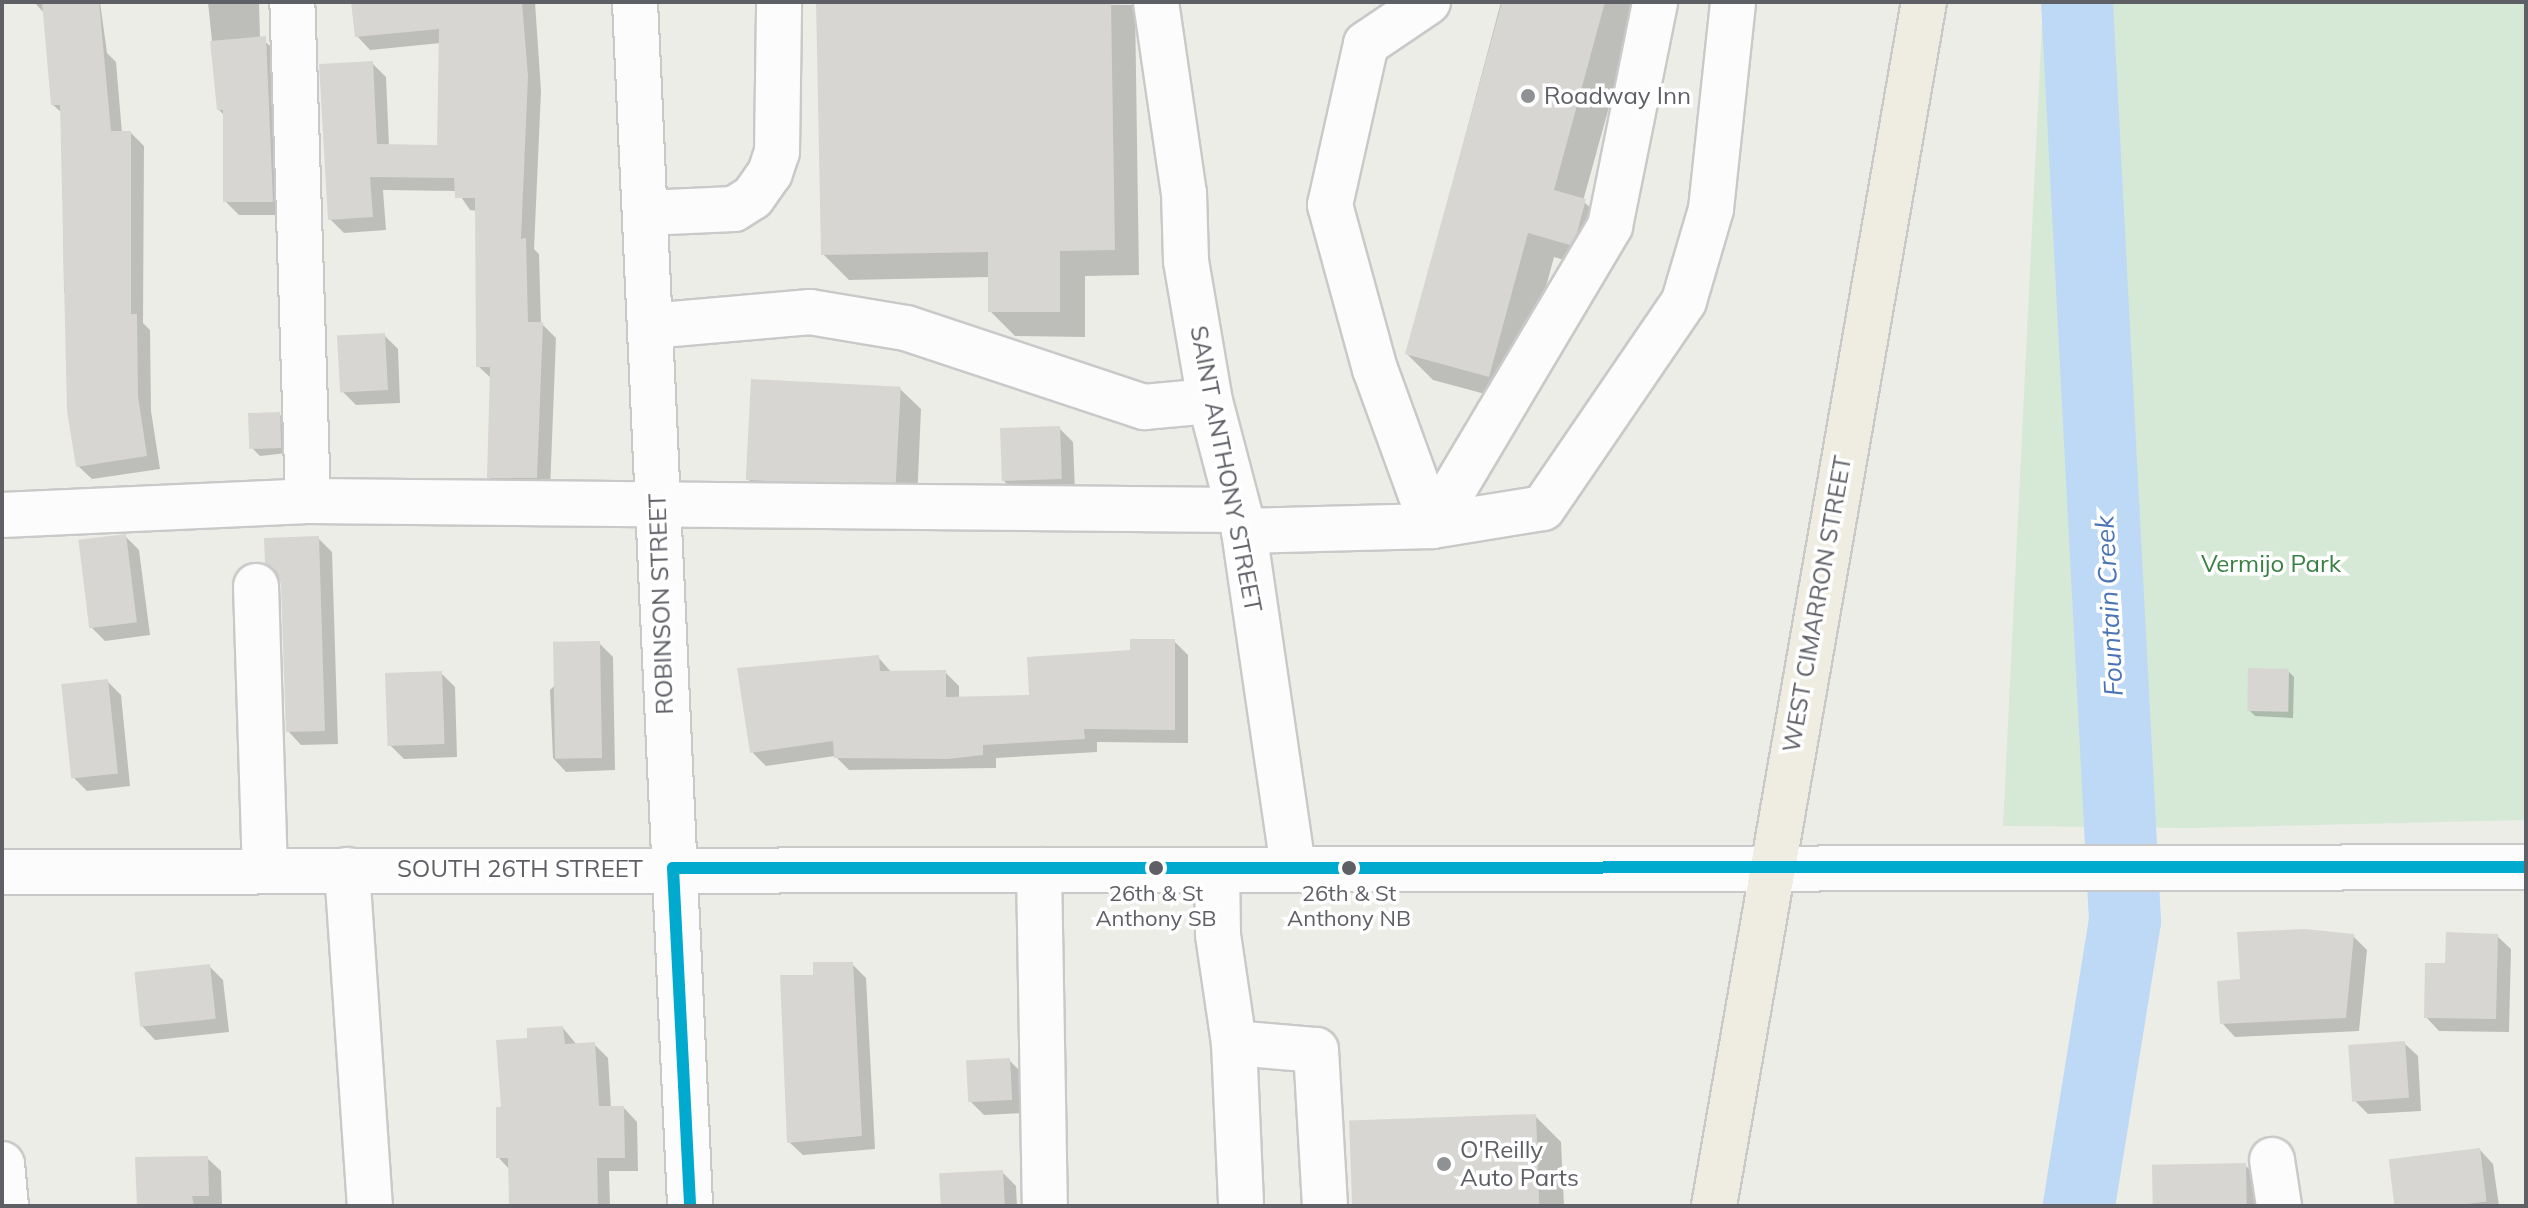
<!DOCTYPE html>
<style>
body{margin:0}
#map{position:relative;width:2528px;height:1208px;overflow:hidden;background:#edede8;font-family:Mulish,sans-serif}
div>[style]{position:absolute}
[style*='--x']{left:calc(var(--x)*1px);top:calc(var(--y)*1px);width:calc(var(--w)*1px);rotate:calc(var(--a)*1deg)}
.green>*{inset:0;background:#d6e9d6}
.shadow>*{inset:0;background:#0003}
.river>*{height:72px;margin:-36px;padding:0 36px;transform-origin:36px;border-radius:36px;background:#bed9f5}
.building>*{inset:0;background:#d7d6d3;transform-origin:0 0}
.roads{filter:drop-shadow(2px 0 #c9c9c9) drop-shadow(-2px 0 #c9c9c9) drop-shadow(0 2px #c9c9c9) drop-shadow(0 -2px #c9c9c9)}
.minor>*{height:44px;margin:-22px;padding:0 22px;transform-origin:22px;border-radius:22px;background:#fcfcfc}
.highway>*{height:44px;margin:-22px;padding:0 22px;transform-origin:22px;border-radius:22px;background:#efede2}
.bus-1>*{height:12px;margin:-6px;padding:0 6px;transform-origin:6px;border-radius:6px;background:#00a9ce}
.dots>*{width:22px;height:22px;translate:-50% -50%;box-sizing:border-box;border:4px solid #fff;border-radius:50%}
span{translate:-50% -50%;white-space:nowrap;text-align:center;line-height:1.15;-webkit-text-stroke:7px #fff;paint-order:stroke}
.bus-label{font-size:22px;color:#5e6066}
.poi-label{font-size:24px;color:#5e6066}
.left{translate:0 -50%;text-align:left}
.street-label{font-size:24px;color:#5e6066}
.park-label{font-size:24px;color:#398143}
.water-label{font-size:26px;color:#4a74b5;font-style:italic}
.frame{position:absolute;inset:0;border:4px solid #5e6066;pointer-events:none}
</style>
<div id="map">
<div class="green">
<div style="clip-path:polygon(2043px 2px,2526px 2px,2526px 820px,2192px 828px,2003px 826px)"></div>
</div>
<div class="shadow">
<div style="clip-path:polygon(34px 2px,100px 2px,107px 53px,116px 62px,122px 133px,131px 133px,144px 146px,143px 323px,150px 330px,151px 411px,160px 469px,92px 479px,78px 466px,70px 298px,64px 292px,62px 113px,53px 105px,45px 14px)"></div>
<div style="clip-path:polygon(204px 2px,259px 2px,260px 38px,278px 52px,286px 215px,239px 215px,225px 201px,225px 116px,219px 110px,208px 2px)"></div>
<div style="clip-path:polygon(353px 2px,535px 2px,541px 91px,534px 249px,539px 254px,541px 323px,556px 338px,550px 491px,502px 491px,489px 477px,492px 379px,478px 366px,478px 211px,470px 210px,457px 191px,383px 190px,386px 230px,344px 233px,330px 219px,372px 63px,386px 77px,389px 146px,438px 147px,441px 43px,370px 50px,357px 36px)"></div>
<div style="clip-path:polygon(818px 2px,1135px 5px,1139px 275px,1085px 276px,1085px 337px,1015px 336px,990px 311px,990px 277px,849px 280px,823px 254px)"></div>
<div style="clip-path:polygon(1501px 2px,1648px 2px,1635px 13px,1583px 201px,1611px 227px,1596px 269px,1554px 257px,1515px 402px,1433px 380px,1407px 354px)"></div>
<div style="clip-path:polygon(384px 335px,398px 349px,400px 403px,356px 405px,342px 391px)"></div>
<div style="clip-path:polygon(900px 389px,921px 409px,917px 501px,768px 500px,748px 479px)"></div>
<div style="clip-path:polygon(279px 414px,286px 420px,287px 453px,260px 456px,253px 449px)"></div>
<div style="clip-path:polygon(1059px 428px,1073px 442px,1075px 492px,1018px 495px,1004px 481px)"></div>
<div style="clip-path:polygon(125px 536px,139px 550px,150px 635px,105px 641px,91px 627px)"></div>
<div style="clip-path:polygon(318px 538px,332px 552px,338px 744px,301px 745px,288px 731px,283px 585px,267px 562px)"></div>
<div style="clip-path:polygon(1174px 641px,1188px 655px,1188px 743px,1097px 742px,1097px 752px,996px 758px,996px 768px,849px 770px,835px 756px,766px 766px,752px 752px,878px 657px,892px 673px,945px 672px,959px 686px,959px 698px,1031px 697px,1132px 652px)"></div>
<div style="clip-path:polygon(599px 643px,613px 657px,615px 770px,566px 772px,553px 758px,550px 690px)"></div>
<div style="clip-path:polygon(2288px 671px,2294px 677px,2293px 718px,2255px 716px,2249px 710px)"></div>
<div style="clip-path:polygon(441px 673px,455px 687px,457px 757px,404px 759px,390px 745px)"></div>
<div style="clip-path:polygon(107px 681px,121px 695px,130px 786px,87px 791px,73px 777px)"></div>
<div style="clip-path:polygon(2353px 936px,2367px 950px,2359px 1031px,2235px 1037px,2222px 1023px,2242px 981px)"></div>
<div style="clip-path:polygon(2497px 936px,2511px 949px,2509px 1032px,2439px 1031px,2426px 1017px,2447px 965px)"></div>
<div style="clip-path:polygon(852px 964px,866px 978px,875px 1149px,803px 1155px,789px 1142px,815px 977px)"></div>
<div style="clip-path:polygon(209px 966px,223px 980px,229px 1032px,155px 1040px,142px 1026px)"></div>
<div style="clip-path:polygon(563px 1028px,577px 1045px,594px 1044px,608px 1058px,611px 1108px,624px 1108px,637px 1122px,638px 1171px,609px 1171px,610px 1206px,511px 1206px,510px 1170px,498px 1157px,504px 1109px,529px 1040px)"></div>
<div style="clip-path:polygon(2404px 1043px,2418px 1056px,2421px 1111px,2368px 1114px,2354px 1100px)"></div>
<div style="clip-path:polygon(1009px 1060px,1023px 1074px,1025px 1113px,984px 1115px,970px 1101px)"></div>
<div style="clip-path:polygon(1535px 1116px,1561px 1142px,1564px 1206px,1354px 1206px)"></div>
<div style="clip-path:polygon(2480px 1150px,2493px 1164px,2499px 1206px,2397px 1206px,2391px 1161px)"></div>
<div style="clip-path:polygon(207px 1158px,221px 1171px,222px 1206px,139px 1206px)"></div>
<div style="clip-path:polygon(2245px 1165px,2259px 1179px,2259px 1206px,2156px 1206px)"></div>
<div style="clip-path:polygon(1002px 1172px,1016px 1186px,1017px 1206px,943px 1206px)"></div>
</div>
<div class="river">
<div style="--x:2077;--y:2;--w:920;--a:87.01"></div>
<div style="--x:2125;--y:921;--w:289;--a:99.2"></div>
</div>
<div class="building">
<div style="clip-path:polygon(42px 2px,99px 2px,111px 131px,131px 131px,131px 314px,137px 314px,138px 396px,147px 456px,76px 467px,67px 411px,60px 105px,51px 105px)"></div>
<div style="clip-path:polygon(351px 2px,522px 2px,528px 76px,521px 239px,526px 238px,528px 322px,543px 322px,537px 478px,487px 478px,490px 367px,476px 367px,475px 198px,455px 198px,454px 178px,370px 177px,373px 217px,328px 220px,319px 64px,373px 61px,377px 144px,437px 145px,439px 29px,355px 37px)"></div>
<div style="clip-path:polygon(816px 2px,1111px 2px,1115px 250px,1060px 251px,1060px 312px,988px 312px,988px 252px,821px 255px)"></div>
<div style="clip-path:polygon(1502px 2px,1605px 2px,1554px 190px,1586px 199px,1577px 233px,1570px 245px,1528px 233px,1489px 377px,1405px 354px)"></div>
<div style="clip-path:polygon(266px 36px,273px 202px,223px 202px,223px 110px,217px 110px,210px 41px)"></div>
<div style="left:385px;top:333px;width:57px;height:48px;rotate:87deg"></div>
<div style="left:751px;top:379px;width:150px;height:101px;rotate:3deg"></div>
<div style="left:280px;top:412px;width:36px;height:32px;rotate:88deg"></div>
<div style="left:1060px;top:426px;width:53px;height:60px;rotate:88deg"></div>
<div style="left:126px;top:534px;width:89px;height:48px;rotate:83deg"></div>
<div style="clip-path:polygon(319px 536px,325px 731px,286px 732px,281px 585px,277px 572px,265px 563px,264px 538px)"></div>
<div style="clip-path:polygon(1130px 639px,1175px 639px,1175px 730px,1084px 729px,1085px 739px,983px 745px,983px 755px,948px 759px,834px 758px,833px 741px,750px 753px,737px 668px,879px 655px,880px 671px,946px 670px,946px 697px,1029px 695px,1027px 657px,1130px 650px)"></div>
<div style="left:600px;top:641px;width:117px;height:47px;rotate:89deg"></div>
<div style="left:2248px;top:668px;width:41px;height:43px;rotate:1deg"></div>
<div style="left:442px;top:671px;width:73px;height:57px;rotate:88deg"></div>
<div style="left:108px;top:679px;width:95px;height:47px;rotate:84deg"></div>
<div style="clip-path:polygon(2305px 929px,2354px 934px,2346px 1018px,2220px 1024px,2217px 981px,2240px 979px,2237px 932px)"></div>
<div style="clip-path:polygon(2446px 932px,2498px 934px,2496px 1019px,2424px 1018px,2425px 963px,2445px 963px)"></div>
<div style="clip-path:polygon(813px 962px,853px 962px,862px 1136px,787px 1143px,780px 975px,813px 975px)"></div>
<div style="left:210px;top:964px;width:55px;height:76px;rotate:84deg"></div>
<div style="clip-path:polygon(563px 1026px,565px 1044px,595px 1042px,599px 1106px,624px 1106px,625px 1158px,597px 1158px,598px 1206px,509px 1206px,508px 1158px,496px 1158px,496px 1107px,501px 1107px,496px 1040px,527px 1038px,527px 1028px)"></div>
<div style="left:2405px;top:1041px;width:57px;height:57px;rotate:86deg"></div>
<div style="left:1010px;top:1058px;width:42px;height:44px;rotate:87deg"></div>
<div style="left:1536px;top:1114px;width:92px;height:187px;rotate:88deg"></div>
<div style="left:2480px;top:1148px;width:54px;height:92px;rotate:83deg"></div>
<div style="clip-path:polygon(208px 1156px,209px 1196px,192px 1196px,194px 1206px,137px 1206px,135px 1157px)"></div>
<div style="left:2246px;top:1163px;width:43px;height:94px;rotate:89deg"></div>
<div style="left:1003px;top:1170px;width:36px;height:64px;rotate:87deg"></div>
</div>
<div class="roads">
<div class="minor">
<div style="--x:635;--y:2;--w:1205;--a:87.38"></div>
<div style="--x:1156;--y:2;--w:193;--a:81.7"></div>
<div style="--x:1184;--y:193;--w:68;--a:88.3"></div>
<div style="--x:1186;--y:261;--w:142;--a:80.3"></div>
<div style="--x:1210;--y:401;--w:134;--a:75.3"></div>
<div style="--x:1244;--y:531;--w:341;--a:81.7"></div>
<div style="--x:1428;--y:2;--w:75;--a:145.9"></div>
<div style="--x:1366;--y:44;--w:165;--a:102.6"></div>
<div style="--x:1330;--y:205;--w:170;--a:74.7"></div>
<div style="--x:1375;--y:369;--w:167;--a:70"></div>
<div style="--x:645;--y:213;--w:89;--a:-2.6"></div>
<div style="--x:734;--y:209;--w:22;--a:-32"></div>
<div style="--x:753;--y:197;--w:29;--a:-55"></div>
<div style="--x:770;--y:173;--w:22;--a:-72"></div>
<div style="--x:777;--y:152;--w:150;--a:-89.2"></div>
<div style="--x:650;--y:326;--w:161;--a:-5"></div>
<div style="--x:810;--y:312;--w:97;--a:9.5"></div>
<div style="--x:906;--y:328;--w:251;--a:18.4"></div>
<div style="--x:1144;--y:407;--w:66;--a:-5.2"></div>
<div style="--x:308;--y:501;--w:928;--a:0.56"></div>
<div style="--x:2;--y:515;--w:306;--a:-2.6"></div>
<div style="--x:308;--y:501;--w:499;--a:-91.8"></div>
<div style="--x:1432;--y:526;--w:349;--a:-59.3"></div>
<div style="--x:1610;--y:226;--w:228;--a:-78.6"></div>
<div style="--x:1244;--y:531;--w:188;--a:-1.5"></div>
<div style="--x:1432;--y:526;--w:112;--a:-9.2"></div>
<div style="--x:1543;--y:508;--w:250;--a:-55.7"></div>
<div style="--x:1684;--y:301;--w:96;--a:-73.6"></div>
<div style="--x:1711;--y:209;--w:208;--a:-83.9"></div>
<div style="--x:256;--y:586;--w:284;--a:88.2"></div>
<div style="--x:347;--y:870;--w:337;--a:86.1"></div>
<div style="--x:1039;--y:870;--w:336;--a:89"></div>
<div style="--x:1217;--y:870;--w:65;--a:89.1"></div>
<div style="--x:1218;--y:935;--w:109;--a:81.6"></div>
<div style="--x:1234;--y:1043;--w:163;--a:87.5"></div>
<div style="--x:2;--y:872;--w:2524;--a:-0.11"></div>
<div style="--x:1234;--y:1043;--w:82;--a:4.9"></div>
<div style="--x:1316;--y:1050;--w:156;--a:86.7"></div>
<div style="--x:2272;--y:1160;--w:47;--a:81.3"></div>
<div style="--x:2;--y:1164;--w:42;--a:84.6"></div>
</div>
<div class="highway">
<div style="--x:1714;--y:1206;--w:1222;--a:-80.11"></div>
</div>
</div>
<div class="bus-1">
<div style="--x:673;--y:868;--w:1853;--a:-0.03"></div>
<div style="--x:673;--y:868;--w:338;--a:87.1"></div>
</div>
<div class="dots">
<div style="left:1528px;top:96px;background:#909194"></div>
<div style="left:1156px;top:868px;background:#5e6066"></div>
<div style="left:1349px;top:868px;background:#5e6066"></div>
<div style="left:1444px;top:1164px;background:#909194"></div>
</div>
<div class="bus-label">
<span style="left:1156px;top:906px">26th &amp; St<br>Anthony SB</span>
<span style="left:1349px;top:906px">26th &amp; St<br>Anthony NB</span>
</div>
<div class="poi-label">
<span class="left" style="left:1544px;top:96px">Roadway Inn</span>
<span class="left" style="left:1460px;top:1164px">O'Reilly<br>Auto Parts</span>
</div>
<div class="street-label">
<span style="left:1226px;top:469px;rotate:79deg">SAINT ANTHONY STREET</span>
<span style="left:661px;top:604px;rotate:-92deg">ROBINSON STREET</span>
<span style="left:1817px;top:604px;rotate:-80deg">WEST CIMARRON STREET</span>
<span style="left:520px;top:869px">SOUTH 26TH STREET</span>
</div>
<div class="park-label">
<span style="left:2271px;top:564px">Vermijo Park</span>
</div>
<div class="water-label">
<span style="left:2109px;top:606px;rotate:-93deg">Fountain Creek</span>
</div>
<div class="frame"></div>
</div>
